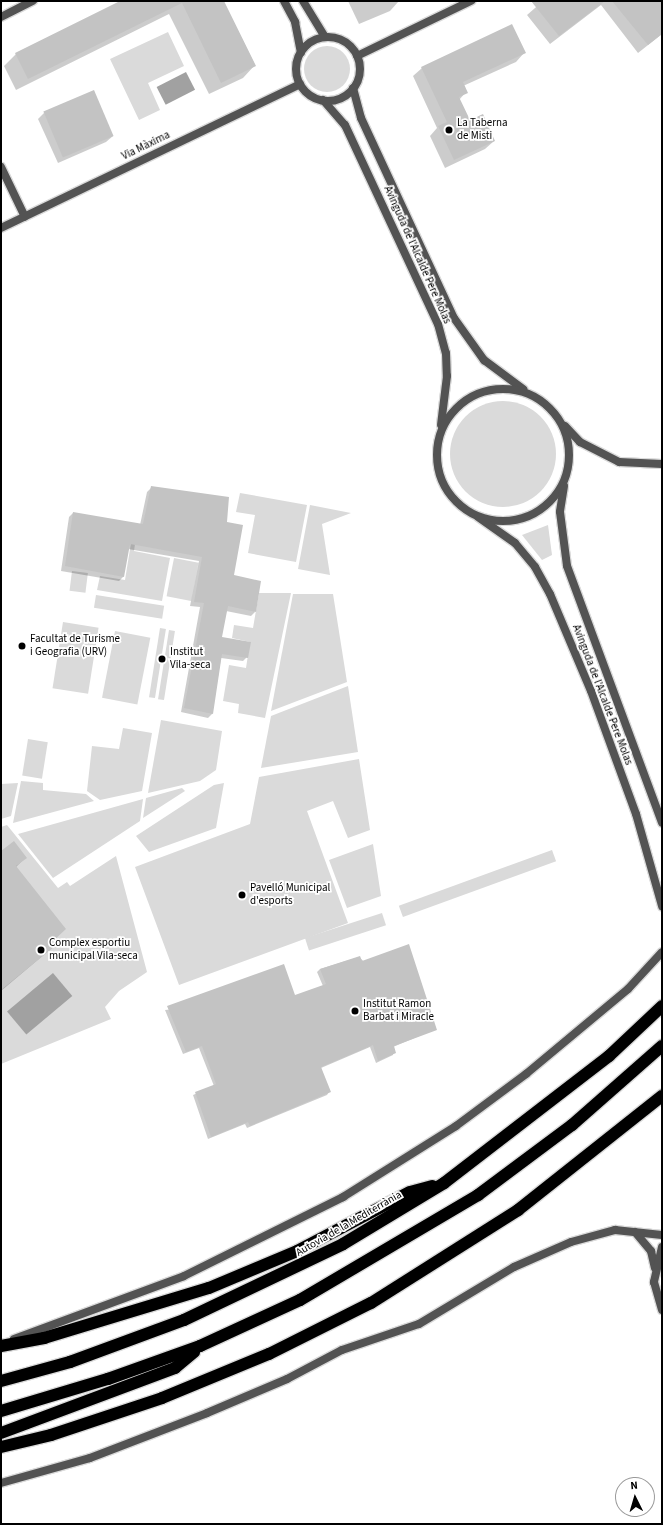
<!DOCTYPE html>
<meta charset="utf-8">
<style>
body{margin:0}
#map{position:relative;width:663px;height:1525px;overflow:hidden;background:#fff;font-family:"Source Sans 3",sans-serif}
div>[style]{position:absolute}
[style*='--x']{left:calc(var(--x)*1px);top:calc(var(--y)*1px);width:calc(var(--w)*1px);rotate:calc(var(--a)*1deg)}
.green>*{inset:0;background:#dadada;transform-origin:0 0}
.round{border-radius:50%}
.water>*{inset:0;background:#a1a1a1;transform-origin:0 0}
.shadow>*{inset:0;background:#0003}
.building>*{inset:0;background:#c3c3c3;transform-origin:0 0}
.roads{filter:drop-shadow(1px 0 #dbdbdb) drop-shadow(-1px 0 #dbdbdb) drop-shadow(0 1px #dbdbdb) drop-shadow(0 -1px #dbdbdb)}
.minor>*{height:8px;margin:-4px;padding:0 4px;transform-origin:4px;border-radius:4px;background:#535353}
.tertiary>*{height:8px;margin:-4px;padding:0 4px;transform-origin:4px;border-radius:4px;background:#535353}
.tertiary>.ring{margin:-4px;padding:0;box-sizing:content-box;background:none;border:8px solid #535353;border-radius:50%}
.motorway>*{height:12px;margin:-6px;padding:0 6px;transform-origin:6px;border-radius:6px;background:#000}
.dots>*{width:11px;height:11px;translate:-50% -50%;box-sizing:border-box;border:2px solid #fff;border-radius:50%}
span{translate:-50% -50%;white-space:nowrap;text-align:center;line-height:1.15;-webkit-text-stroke:3.5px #fff;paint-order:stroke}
.poi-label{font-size:11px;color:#000}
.left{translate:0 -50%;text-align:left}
.street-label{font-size:11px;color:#000}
.frame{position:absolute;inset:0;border:2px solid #000;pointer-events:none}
.north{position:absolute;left:615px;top:1477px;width:40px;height:40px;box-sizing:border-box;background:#fff;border:1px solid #999;border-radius:50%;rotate:355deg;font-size:11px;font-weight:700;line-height:16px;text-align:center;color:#000}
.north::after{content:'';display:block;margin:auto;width:14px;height:18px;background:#000;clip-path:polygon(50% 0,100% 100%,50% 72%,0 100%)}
</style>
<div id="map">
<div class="green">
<div style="clip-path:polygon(168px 32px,184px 66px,148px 83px,160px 110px,139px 120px,110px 59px)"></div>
<div class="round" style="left:304px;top:46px;width:46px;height:46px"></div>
<div class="round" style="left:450px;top:401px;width:106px;height:106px"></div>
<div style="clip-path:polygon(240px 493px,307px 505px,296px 562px,248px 553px,255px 515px,236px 512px)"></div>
<div style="clip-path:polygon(310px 505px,351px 513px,322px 524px,330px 575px,298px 569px)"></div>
<div style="clip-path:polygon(548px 525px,552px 555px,542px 560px,522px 535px)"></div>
<div style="clip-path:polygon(131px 543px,135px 544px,134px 551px,170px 558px,162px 601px,97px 590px,100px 576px,125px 580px)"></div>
<div style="left:174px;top:558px;width:25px;height:39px;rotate:11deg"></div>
<div style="left:72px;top:571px;width:16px;height:20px;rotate:7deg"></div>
<div style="clip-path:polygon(259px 593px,291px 593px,265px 718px,238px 713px,239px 704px,223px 701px,229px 665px,246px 668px,250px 642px,232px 638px,234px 625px,253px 628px)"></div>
<div style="clip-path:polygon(293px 594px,333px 594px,347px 682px,271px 711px)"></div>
<div style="left:96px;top:595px;width:69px;height:13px;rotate:9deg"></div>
<div style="left:63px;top:622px;width:36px;height:67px;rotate:9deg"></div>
<div style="left:160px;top:628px;width:6px;height:70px;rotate:9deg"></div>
<div style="left:169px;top:630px;width:6px;height:70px;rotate:9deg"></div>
<div style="left:115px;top:631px;width:36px;height:68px;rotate:11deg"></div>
<div style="clip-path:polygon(348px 686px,358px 752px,261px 768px,271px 716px)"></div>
<div style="clip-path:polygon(161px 720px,222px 731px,216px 770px,200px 781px,148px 793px)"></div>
<div style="clip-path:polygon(123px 728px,152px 733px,142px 791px,100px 800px,87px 791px,92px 746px,119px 749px)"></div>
<div style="left:28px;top:739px;width:20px;height:37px;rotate:9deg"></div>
<div style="clip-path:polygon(359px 759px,370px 830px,348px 838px,333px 801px,307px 811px,348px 923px,179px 985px,135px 867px,250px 824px,259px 777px)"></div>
<div style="clip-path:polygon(21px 781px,43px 783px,43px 790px,86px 794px,94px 801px,13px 823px)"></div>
<div style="clip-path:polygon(18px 783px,11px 816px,1px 819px,1px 784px)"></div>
<div style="clip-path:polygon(224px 783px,216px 828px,149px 852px,136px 836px,214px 785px)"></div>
<div style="clip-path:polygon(182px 788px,185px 791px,143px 818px,146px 798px)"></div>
<div style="clip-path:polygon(143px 799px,140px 821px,53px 878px,18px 834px)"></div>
<div style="clip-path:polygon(7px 825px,58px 888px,67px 882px,70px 886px,116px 856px,147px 972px,119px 991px,105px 1007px,111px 1019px,1px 1064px,1px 827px)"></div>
<div style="clip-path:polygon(373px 844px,381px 896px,347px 908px,329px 860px)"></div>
<div style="left:552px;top:850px;width:12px;height:163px;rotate:70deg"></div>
<div style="left:382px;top:913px;width:13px;height:81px;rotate:72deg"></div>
</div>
<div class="water">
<div style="left:186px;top:72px;width:20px;height:33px;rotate:63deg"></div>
<div style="left:53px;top:973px;width:30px;height:60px;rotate:50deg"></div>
</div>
<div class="shadow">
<div style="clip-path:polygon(125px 1px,223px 1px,255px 65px,243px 78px,209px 94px,169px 14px,16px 90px,4px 66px,16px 54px)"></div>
<div style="clip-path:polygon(348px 1px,399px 1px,390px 11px,359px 24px)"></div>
<div style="clip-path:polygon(543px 1px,662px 1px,662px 34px,638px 53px,601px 5px,550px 44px,527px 15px)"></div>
<div style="clip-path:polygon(524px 53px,516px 62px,463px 86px,466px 92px,459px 100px,469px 121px,494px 141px,485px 149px,445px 168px,430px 136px,437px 128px,413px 76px,422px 68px)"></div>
<div style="clip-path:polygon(44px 113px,113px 136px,106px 142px,58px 163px,38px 119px)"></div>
<div style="clip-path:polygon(152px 487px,226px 522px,233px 576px,255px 612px,251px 616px,226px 611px,221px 638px,247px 657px,243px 661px,221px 658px,212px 714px,208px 718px,181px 712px,200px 607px,190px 606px,199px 561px,128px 549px,123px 577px,119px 581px,61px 571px,69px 517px,73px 513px,140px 525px,147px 492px)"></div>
<div style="clip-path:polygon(1px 853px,26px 857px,16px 867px,53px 947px,1px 991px)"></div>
<div style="clip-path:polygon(359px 957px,436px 1029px,393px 1047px,393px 1055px,376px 1063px,370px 1047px,321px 1068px,329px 1092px,327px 1095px,247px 1128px,245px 1124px,208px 1139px,193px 1095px,214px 1086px,199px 1048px,183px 1054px,165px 1010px,294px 997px,323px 986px,317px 972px,320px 969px)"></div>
</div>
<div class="building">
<div style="clip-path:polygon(120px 1px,224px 1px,256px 66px,221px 83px,182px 3px,28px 79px,15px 53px)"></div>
<div style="clip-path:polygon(531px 1px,605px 1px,559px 36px)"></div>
<div style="clip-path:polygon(612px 1px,662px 1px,662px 34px,648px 45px)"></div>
<div style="clip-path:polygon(512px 24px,526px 53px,463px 82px,468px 93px,459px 97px,470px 120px,483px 114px,495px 141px,454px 160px,438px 126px,447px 122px,421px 67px)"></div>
<div style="left:94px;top:90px;width:50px;height:55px;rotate:67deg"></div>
<div style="clip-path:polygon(151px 486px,229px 497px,227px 522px,243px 525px,234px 575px,261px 581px,256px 612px,228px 606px,222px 637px,251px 642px,248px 658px,222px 654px,213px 714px,184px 708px,204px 603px,194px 602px,202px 557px,130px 544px,124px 577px,65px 566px,73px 512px,143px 524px)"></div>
<div style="clip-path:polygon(14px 841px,27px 858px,16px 866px,66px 929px,51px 943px,54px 947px,1px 990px,1px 851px)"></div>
<div style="clip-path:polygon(409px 944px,437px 1030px,394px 1046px,396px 1053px,378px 1061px,373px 1045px,321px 1067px,331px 1092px,250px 1126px,248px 1122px,211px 1137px,195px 1092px,216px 1084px,202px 1046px,186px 1052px,167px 1006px,284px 964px,295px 995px,326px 984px,320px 969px,360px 956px,362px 961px)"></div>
</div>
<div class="roads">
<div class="minor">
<div style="--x:1;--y:17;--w:36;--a:-27"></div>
<div style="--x:357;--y:56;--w:127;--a:-25.8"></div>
<div style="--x:1;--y:167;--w:55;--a:64.4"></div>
<div style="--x:1;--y:228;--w:332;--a:-25.7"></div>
<div style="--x:635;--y:1232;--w:25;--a:50"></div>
<div style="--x:651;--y:1251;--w:17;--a:77"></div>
<div style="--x:1;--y:1483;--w:92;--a:-15.7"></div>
<div style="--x:90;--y:1458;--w:125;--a:-21"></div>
<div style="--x:207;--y:1413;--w:87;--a:-23"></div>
<div style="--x:287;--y:1379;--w:62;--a:-27.8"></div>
<div style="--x:342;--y:1350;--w:81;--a:-18.7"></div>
<div style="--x:419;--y:1324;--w:111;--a:-31"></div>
<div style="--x:514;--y:1267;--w:62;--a:-23.7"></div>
<div style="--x:571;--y:1242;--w:46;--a:-15.3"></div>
<div style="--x:615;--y:1230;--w:47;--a:6.1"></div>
</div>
<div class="tertiary">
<div style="--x:284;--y:1;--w:24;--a:62"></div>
<div style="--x:295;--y:22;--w:31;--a:79"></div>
<div style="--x:303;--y:1;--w:42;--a:58.6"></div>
<div class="ring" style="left:296px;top:37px;width:56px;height:56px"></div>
<div style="--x:353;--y:88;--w:31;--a:75"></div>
<div style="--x:361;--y:118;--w:221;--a:65.1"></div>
<div style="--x:454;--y:318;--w:52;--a:54.5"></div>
<div style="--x:484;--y:360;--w:49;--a:36.6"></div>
<div style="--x:323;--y:100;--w:33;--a:49"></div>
<div style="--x:345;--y:125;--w:220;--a:65"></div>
<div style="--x:438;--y:324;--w:30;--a:75"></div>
<div style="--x:446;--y:353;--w:23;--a:88"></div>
<div style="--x:447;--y:376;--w:49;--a:97"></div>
<div class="ring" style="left:437px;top:389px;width:124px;height:124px"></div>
<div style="--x:565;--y:426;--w:22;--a:47"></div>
<div style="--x:580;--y:442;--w:44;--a:27.1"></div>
<div style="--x:619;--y:462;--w:43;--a:2.7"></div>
<div style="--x:564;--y:486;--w:26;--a:99"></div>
<div style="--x:560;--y:512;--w:54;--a:82.6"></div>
<div style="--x:567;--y:566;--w:274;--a:69.7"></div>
<div style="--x:478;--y:517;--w:45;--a:35.1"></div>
<div style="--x:515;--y:543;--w:31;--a:50"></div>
<div style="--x:535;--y:567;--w:31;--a:61"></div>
<div style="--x:550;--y:594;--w:105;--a:67.1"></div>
<div style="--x:591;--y:691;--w:131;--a:69.9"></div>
<div style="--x:636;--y:814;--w:96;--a:74.2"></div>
<div style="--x:662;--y:1247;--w:36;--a:103"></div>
<div style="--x:654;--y:1282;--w:29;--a:74"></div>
<div style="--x:14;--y:1339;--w:181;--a:-20.3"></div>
<div style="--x:184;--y:1276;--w:178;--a:-26.4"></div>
<div style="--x:343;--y:1197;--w:133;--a:-32.1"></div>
<div style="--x:456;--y:1126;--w:87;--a:-36.6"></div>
<div style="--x:526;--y:1074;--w:133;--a:-39.8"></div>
<div style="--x:628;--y:989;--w:50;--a:-47.4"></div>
</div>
<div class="motorway">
<div style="--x:1;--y:1346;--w:44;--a:-10.5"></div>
<div style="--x:44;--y:1338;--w:172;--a:-16.9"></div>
<div style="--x:209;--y:1288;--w:95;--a:-22.8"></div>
<div style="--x:297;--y:1251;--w:127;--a:-27.6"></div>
<div style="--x:410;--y:1192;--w:23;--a:-15"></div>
<div style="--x:1;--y:1381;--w:72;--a:-15.4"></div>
<div style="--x:70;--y:1362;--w:121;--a:-20.2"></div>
<div style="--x:184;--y:1320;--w:176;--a:-25.5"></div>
<div style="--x:343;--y:1244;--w:118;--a:-31.1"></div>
<div style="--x:444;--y:1183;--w:208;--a:-37.6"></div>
<div style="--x:609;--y:1056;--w:73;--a:-43.3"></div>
<div style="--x:1;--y:1411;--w:112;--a:-16.7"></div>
<div style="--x:108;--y:1379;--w:98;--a:-19.7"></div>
<div style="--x:200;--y:1346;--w:110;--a:-24.7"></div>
<div style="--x:300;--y:1300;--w:207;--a:-30.5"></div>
<div style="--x:478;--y:1195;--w:117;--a:-36.7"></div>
<div style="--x:572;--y:1125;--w:120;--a:-41.3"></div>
<div style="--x:1;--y:1433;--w:186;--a:-20.5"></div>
<div style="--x:175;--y:1368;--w:25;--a:-40"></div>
<div style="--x:1;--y:1447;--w:51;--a:-13.5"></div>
<div style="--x:51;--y:1435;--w:117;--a:-18.4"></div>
<div style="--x:162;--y:1398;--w:116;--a:-22.4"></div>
<div style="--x:269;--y:1354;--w:114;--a:-26.6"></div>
<div style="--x:371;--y:1303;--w:174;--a:-32.3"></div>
<div style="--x:518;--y:1210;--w:184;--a:-38.4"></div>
</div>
</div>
<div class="dots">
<div style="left:449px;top:130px;background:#000"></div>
<div style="left:22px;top:646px;background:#000"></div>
<div style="left:162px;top:659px;background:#000"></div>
<div style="left:242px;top:895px;background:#000"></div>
<div style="left:41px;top:950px;background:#000"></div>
<div style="left:355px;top:1011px;background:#000"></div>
</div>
<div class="poi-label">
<span class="left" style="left:457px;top:130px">La Taberna<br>de Misti</span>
<span class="left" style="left:30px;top:646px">Facultat de Turisme<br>i Geografia (URV)</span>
<span class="left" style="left:170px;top:659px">Institut<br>Vila-seca</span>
<span class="left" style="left:250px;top:895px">Pavelló Municipal<br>d'esports</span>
<span class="left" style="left:49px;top:950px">Complex esportiu<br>municipal Vila-seca</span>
<span class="left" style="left:363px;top:1011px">Institut Ramon<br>Barbat i Miracle</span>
</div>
<div class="street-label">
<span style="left:146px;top:146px;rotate:-26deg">Via Màxima</span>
<span style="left:417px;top:255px;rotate:66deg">Avinguda de l'Alcalde Pere Molas</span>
<span style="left:602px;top:695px;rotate:69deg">Avinguda de l'Alcalde Pere Molas</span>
<span style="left:349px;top:1224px;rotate:-30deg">Autovia de la Mediterrània</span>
</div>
<div class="frame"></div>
<div class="north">N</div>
</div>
